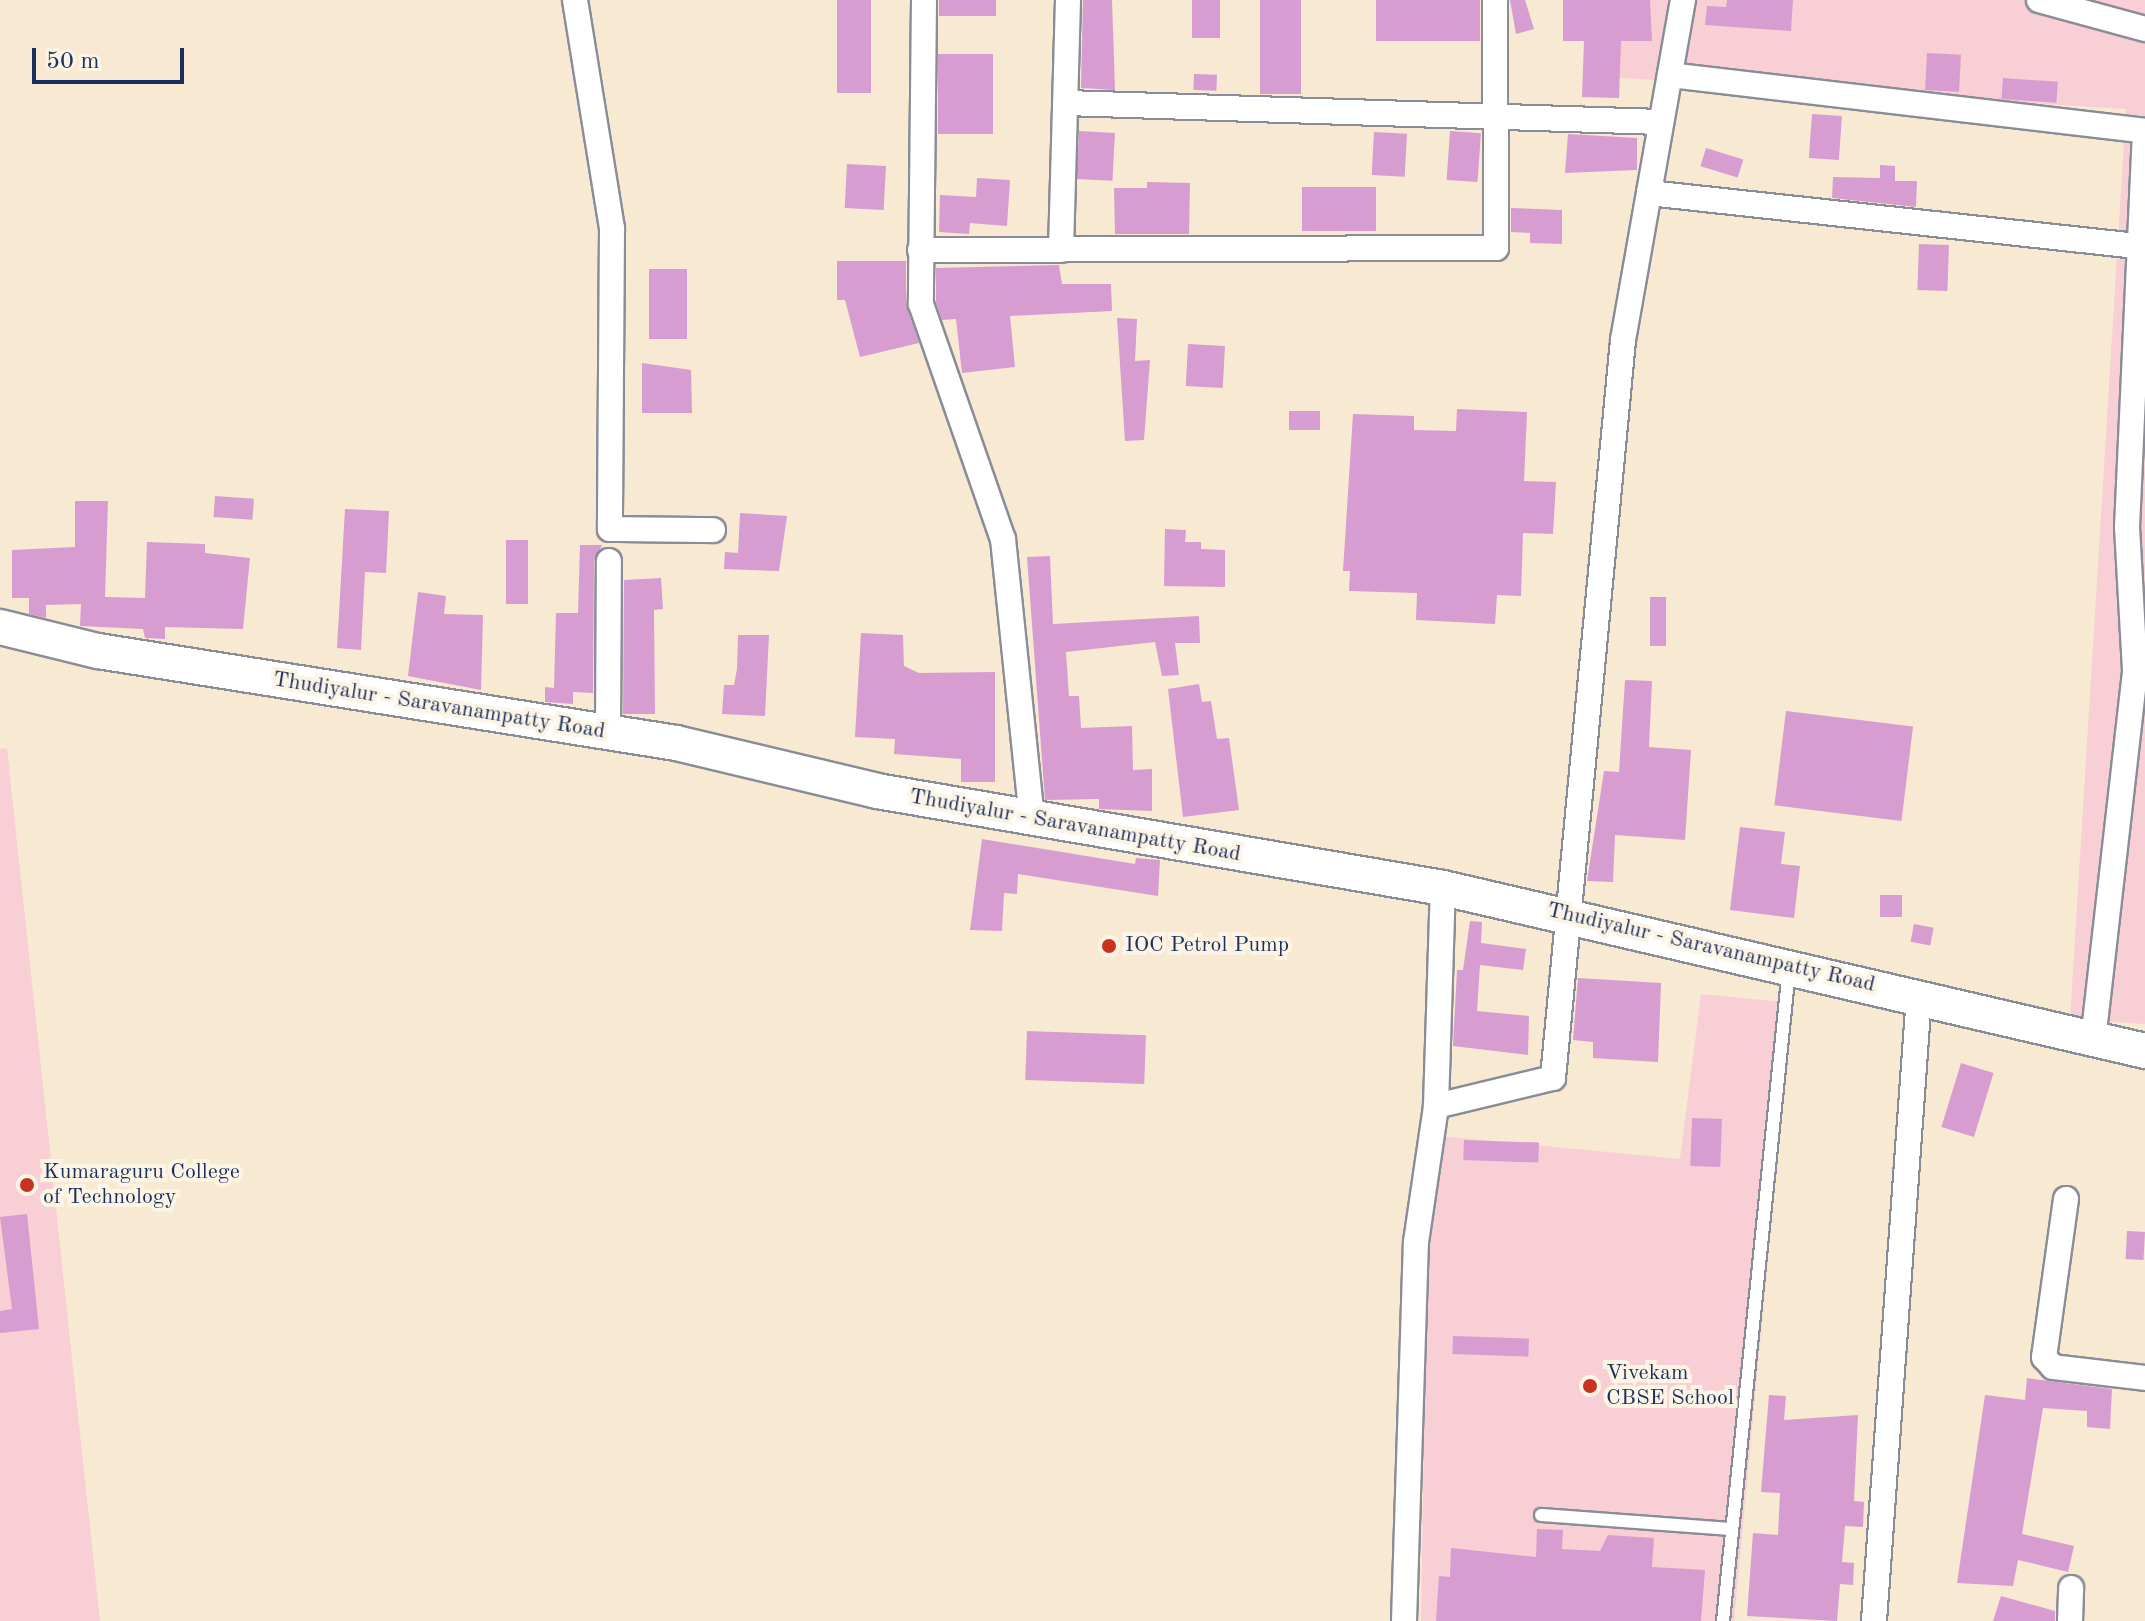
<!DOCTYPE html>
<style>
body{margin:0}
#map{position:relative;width:2145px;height:1621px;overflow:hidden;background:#f8e9d2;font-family:"Old Standard TT",serif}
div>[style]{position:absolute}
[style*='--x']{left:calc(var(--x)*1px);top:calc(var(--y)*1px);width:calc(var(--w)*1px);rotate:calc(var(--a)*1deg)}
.built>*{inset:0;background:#f7cfd4}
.building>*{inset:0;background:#d79cd0;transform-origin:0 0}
.roads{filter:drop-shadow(2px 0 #8a8c98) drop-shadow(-2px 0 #8a8c98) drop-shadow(0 2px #8a8c98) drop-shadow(0 -2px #8a8c98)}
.lane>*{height:12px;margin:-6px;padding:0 6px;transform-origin:6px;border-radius:6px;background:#fff}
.street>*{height:24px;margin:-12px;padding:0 12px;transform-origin:12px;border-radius:12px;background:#fff}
.secondary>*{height:34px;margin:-17px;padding:0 17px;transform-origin:17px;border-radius:17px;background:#fff}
.dots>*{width:22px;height:22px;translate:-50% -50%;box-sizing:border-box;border:4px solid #fcf5e5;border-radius:50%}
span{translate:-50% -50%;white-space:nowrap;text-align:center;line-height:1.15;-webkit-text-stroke:8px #fcf5e5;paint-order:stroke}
.street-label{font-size:22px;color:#1b2f5e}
.poi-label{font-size:22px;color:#1b2f5e}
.left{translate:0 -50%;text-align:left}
.scale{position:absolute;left:32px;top:48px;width:152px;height:36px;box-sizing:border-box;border:4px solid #1b2f5e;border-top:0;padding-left:10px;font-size:24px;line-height:28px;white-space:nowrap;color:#1b2f5e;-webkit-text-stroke:6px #fcf5e5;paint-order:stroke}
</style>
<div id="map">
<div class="built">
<div style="clip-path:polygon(1610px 0,2145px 0,2145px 1024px,2070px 1019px,2126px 109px,1606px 77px)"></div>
<div style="clip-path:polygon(7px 748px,100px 1621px,0 1621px,0 749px)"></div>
<div style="clip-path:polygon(1701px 994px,1792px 1003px,1734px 1621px,1421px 1621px,1429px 1135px,1680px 1159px)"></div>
</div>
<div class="building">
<div style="left:837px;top:0;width:34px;height:93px"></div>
<div style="left:939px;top:0;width:57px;height:16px"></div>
<div style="clip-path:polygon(1083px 0,1112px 0,1115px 90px,1081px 88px)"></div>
<div style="left:1192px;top:0;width:28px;height:38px"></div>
<div style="left:1260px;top:0;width:41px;height:94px"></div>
<div style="left:1376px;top:0;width:104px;height:41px"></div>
<div style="clip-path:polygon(1510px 0,1525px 0,1534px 29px,1516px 34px)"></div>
<div style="clip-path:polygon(1563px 0,1650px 0,1652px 41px,1621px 41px,1619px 98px,1582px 97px,1584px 41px,1563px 41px)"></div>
<div style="clip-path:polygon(1727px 0,1793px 0,1791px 31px,1705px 25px,1707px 6px,1726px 7px)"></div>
<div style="left:1927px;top:53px;width:34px;height:37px;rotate:3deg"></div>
<div style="left:938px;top:54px;width:55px;height:80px"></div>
<div style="left:1194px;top:74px;width:23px;height:16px;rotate:2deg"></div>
<div style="left:2003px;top:78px;width:55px;height:21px;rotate:4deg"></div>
<div style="left:1812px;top:114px;width:30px;height:44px;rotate:4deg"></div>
<div style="left:1079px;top:131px;width:36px;height:48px;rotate:3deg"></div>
<div style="left:1450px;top:131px;width:31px;height:49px;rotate:4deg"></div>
<div style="left:1374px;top:132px;width:33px;height:43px;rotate:3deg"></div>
<div style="clip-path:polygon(1568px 134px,1637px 138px,1637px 170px,1565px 173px)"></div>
<div style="left:1706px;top:148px;width:39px;height:19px;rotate:17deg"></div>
<div style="left:847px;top:164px;width:39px;height:44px;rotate:3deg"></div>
<div style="clip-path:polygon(1880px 165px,1895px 166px,1895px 181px,1917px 181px,1916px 207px,1832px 198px,1833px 177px,1880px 178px)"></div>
<div style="clip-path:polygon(977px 178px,1010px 180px,1007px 226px,970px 223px,969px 234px,939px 232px,940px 195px,976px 197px)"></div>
<div style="clip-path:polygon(1147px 182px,1190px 183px,1189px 234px,1115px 234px,1114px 188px,1147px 188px)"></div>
<div style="left:1302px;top:187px;width:74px;height:44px"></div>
<div style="clip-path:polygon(1511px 208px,1562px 210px,1562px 244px,1530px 243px,1530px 233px,1511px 232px)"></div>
<div style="left:1919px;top:244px;width:30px;height:46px;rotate:2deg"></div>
<div style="clip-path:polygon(837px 261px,906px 261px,906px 304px,919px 343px,860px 357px,845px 300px,837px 300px)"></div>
<div style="clip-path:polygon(1059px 265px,1062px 284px,1111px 284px,1112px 311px,1010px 316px,1015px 367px,962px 373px,956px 319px,942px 320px,936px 302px,936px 268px)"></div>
<div style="left:649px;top:269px;width:38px;height:70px"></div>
<div style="clip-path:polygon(1117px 318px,1137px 319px,1135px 361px,1150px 360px,1144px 440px,1125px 441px)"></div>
<div style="left:1188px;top:344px;width:37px;height:42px;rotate:3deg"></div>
<div style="clip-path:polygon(642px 363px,691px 370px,692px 413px,642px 413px)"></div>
<div style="clip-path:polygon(1457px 409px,1527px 412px,1524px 481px,1556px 482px,1553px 534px,1523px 533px,1521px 596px,1497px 595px,1495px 624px,1416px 620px,1417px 593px,1349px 591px,1350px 571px,1343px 571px,1353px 414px,1414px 416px,1414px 430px,1456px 431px)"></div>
<div style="left:1320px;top:411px;width:19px;height:31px;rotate:90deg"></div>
<div style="left:215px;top:496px;width:39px;height:21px;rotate:4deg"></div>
<div style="clip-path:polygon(75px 501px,108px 501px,105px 597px,145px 598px,147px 542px,205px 544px,205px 553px,250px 558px,243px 629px,165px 627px,165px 639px,145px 638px,143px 629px,80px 626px,81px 604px,46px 605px,46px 618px,29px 614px,29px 598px,12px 598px,12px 550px,75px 547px)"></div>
<div style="clip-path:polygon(345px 509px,389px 511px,386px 573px,365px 572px,361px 650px,337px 648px)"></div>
<div style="clip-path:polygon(740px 513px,787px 516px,779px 571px,724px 569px,725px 552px,738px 553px)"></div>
<div style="clip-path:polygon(1165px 529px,1186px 530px,1185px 542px,1201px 542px,1201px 549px,1225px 550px,1225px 587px,1164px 586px)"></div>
<div style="left:506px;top:540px;width:22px;height:64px"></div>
<div style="clip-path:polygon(580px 545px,602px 545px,594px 561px,593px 693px,573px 692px,573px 704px,545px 702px,545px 687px,554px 688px,556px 613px,578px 613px)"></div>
<div style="clip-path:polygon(1050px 556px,1053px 624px,1199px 616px,1200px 643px,1175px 643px,1179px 675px,1162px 676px,1155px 642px,1066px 652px,1069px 696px,1079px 696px,1081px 728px,1132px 726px,1133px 770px,1152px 769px,1152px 811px,1099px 809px,1099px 799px,1045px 800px,1027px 557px)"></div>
<div style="clip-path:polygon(661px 578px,663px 609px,654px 610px,655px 714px,623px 714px,624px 580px)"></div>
<div style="clip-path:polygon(418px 592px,446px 596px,444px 614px,483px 615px,481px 690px,408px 676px)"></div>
<div style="left:1650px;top:597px;width:16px;height:49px"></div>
<div style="clip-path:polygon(861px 633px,903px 635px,904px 666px,919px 673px,995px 672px,995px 782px,961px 782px,961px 759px,894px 754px,895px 739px,855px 737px)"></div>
<div style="clip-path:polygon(738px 635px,769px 635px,765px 716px,722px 714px,724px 685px,734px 685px,737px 669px)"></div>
<div style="clip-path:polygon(1625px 680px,1652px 681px,1649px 747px,1691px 750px,1685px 840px,1615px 835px,1613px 882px,1587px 881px,1604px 771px,1619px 772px)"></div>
<div style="clip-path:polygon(1199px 684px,1202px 702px,1211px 701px,1217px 739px,1229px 738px,1239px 810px,1183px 817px,1168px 689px)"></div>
<div style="left:1786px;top:711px;width:128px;height:95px;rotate:7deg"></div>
<div style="clip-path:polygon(1740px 827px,1785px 832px,1781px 864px,1800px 866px,1794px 918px,1730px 910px)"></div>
<div style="clip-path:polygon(982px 839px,1135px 864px,1136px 858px,1160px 860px,1158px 896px,1018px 874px,1017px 894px,1004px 893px,1002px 931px,970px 930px)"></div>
<div style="left:1880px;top:895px;width:22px;height:22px"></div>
<div style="clip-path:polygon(1470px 921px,1482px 922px,1481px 943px,1526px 949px,1523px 970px,1480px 965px,1477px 1011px,1529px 1016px,1528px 1055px,1453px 1046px,1457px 970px,1463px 970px)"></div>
<div style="left:1914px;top:924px;width:20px;height:18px;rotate:11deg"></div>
<div style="clip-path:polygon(1578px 978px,1661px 983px,1658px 1062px,1593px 1058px,1593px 1042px,1573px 1040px)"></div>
<div style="left:1027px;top:1031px;width:119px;height:49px;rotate:2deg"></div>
<div style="left:1961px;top:1063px;width:34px;height:67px;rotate:17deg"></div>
<div style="left:1692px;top:1118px;width:30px;height:48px;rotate:2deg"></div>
<div style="left:1464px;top:1140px;width:75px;height:20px;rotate:2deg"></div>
<div style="clip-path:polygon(27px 1214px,39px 1329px,0 1333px,0 1311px,12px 1309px,0 1217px)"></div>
<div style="left:2127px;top:1231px;width:18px;height:28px;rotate:3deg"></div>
<div style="left:1453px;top:1336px;width:76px;height:18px;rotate:2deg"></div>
<div style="clip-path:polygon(2027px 1378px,2112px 1389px,2110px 1429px,2087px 1427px,2087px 1411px,2043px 1408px,2022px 1534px,2074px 1546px,2068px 1572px,2018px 1560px,2013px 1586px,1957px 1583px,1985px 1395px,2025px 1400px)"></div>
<div style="clip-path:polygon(1769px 1395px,1786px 1396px,1784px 1420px,1858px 1415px,1854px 1501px,1864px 1502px,1863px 1527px,1845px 1526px,1842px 1562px,1854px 1563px,1853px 1585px,1840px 1584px,1837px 1621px,1747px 1616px,1753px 1533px,1778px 1535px,1780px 1493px,1761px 1492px)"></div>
<div style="clip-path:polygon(1537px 1529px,1563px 1530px,1562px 1549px,1600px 1551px,1608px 1535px,1654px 1538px,1652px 1567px,1705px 1570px,1701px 1621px,1436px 1621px,1439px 1576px,1450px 1577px,1451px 1548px,1536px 1557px)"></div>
<div style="clip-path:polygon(2001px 1596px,2055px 1611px,2055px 1621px,1993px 1621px)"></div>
</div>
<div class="roads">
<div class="lane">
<div style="--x:1541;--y:1515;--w:191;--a:4.2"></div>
<div style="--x:1723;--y:1621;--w:655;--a:-84.22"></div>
</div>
<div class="street">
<div style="--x:575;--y:0;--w:231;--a:80.8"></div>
<div style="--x:612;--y:228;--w:301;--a:90.4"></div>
<div style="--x:610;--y:529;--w:103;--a:0.6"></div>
<div style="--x:924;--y:0;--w:304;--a:90.6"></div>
<div style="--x:921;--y:304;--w:249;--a:70.8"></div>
<div style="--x:1003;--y:539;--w:281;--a:84.1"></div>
<div style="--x:2039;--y:0;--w:110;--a:15.3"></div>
<div style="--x:1670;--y:75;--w:478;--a:6.7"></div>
<div style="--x:2145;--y:131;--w:396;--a:92.6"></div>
<div style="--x:2127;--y:527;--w:145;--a:86.8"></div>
<div style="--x:2135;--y:672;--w:369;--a:96.5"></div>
<div style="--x:1066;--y:103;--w:595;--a:1.83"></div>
<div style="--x:1649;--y:193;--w:491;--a:6.2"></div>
<div style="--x:920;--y:250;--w:576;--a:-0.2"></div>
<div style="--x:1496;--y:248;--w:248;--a:-90.2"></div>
<div style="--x:1061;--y:250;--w:250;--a:-88.4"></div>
<div style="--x:608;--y:733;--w:172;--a:-89.7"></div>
<div style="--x:1436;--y:1106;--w:218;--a:-88.2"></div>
<div style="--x:2066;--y:1199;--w:160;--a:97.9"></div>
<div style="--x:2044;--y:1357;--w:13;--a:48"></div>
<div style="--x:2053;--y:1367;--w:93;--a:6.8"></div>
<div style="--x:1404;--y:1621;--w:379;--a:-88.2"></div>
<div style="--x:1416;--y:1242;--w:137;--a:-81.6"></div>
<div style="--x:1436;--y:1106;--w:120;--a:-13.5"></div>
<div style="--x:1553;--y:1078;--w:741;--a:-84.58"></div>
<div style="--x:1623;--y:340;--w:345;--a:-80"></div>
<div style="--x:1874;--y:1621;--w:627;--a:-85.88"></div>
<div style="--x:2070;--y:1621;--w:33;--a:-88"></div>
</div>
<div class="secondary">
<div style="--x:0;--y:627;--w:101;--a:13.8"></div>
<div style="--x:98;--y:651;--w:585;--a:9.04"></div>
<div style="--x:676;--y:743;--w:207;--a:13.4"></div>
<div style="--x:877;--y:791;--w:574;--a:9.72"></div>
<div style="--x:1443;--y:888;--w:721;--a:13.07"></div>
</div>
</div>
<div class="dots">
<div style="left:1109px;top:946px;background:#c8321e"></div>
<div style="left:27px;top:1185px;background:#c8321e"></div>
<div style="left:1590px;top:1386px;background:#c8321e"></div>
</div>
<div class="street-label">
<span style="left:439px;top:706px;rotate:9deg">Thudiyalur - Saravanampatty Road</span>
<span style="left:1075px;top:826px;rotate:10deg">Thudiyalur - Saravanampatty Road</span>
<span style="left:1711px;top:948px;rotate:13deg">Thudiyalur - Saravanampatty Road</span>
</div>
<div class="poi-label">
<span class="left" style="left:1125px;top:946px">IOC Petrol Pump</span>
<span class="left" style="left:43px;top:1185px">Kumaraguru College<br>of Technology</span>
<span class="left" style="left:1606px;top:1386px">Vivekam<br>CBSE School</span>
</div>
<div class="scale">50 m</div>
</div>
